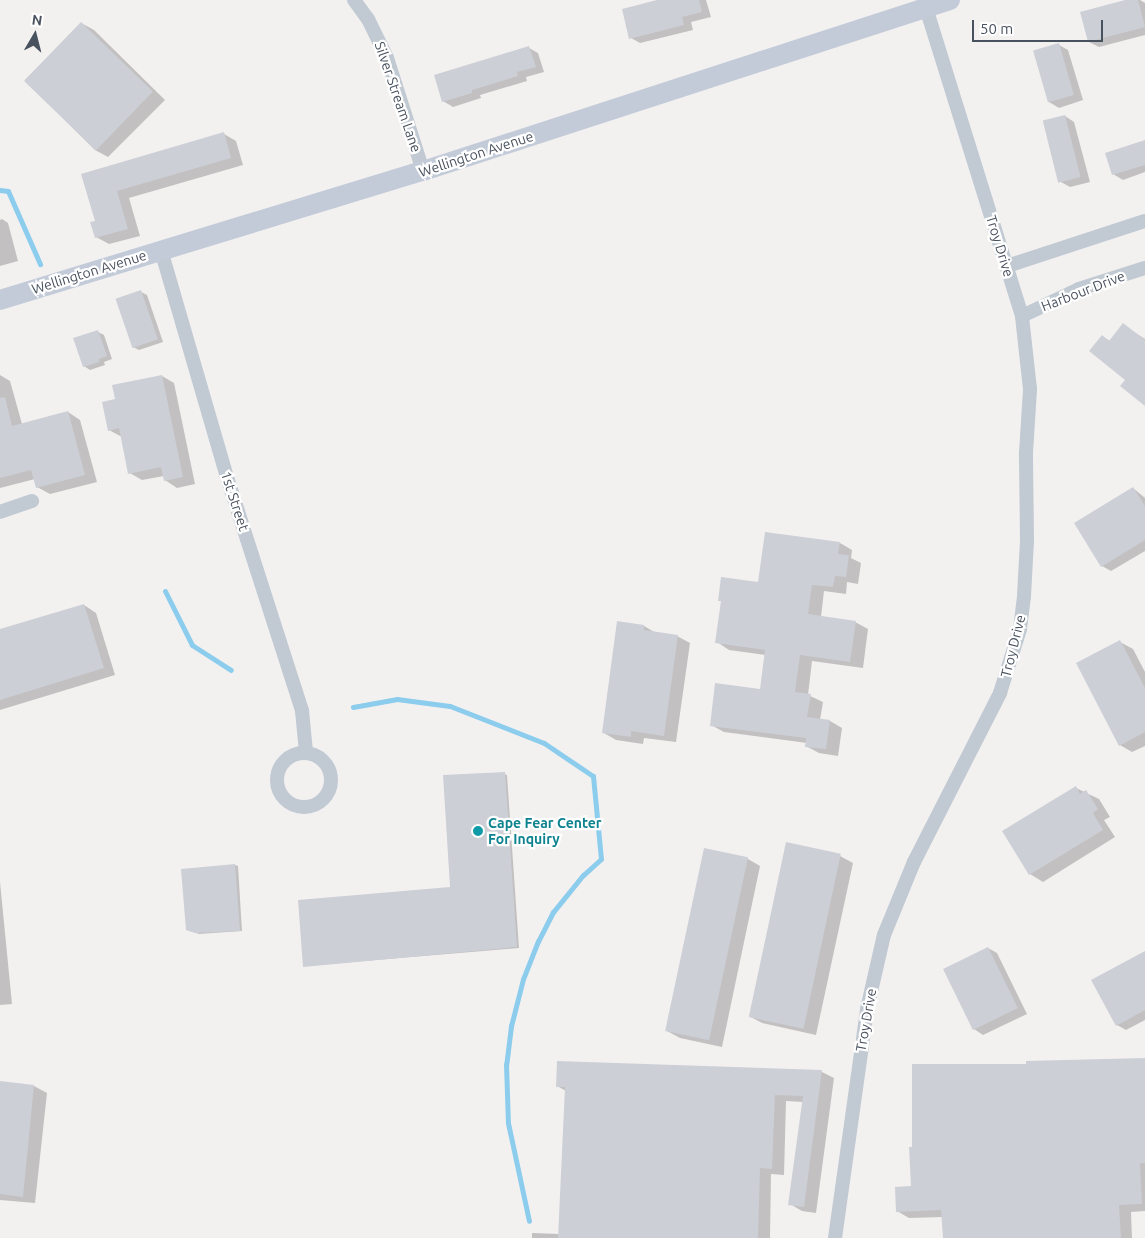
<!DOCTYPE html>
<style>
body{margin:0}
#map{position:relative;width:1145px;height:1238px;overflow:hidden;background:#f3f1f0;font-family:Ubuntu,sans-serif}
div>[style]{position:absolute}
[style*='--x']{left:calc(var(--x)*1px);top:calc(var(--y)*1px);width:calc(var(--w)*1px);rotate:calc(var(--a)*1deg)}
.shadow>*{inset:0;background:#0003}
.stream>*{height:5px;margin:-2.5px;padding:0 2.5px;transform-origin:2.5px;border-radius:2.5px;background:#8ccced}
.building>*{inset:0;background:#cccfd6;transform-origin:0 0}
.street>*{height:14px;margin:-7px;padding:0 7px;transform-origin:7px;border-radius:7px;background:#c1c9d2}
.street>.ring{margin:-7px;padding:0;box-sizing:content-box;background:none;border:14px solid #c1c9d2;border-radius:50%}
.secondary>*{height:20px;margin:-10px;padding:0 10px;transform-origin:10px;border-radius:10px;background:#c3cbd9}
.dots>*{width:14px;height:14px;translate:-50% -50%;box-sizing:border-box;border:2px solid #fff;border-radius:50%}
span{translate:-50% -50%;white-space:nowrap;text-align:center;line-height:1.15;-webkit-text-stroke:4.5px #fff;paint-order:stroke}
.street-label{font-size:14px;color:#48515e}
.culture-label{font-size:14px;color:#0d838f;font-weight:700}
.left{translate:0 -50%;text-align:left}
.north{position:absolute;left:10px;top:10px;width:50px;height:50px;-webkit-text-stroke:4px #fff;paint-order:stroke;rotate:8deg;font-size:14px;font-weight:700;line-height:20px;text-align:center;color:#48515e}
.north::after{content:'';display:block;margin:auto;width:18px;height:22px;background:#48515e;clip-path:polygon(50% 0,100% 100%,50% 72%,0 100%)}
.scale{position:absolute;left:972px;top:20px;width:131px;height:22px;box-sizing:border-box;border:2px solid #48515e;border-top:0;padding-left:6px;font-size:15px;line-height:18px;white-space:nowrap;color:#48515e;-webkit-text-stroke:4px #fff;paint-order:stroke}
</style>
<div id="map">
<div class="shadow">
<div style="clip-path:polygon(662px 0,706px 0,711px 17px,691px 22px,693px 30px,640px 43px,631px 38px)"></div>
<div style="clip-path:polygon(1130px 0,1140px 0,1145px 3px,1145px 35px,1099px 47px,1089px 42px)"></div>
<div style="clip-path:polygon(81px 23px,94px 30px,165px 100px,108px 157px,95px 150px,25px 80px)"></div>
<div style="clip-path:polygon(1059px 45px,1068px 50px,1083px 100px,1059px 108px,1049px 102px)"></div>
<div style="clip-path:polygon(529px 48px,538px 53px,544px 72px,526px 77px,527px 81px,480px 95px,481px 98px,453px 107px,443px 101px)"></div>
<div style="clip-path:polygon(1065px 116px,1074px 122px,1090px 182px,1070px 187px,1061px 182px)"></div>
<div style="clip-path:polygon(224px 134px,236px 141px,243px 165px,129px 198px,140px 236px,109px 244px,96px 237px,96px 222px,83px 174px)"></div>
<div style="clip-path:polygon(1145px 141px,1145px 172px,1123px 180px,1113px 174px)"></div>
<div style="clip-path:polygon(2px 219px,8px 223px,18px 261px,0 266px,0 220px)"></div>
<div style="clip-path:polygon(141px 292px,147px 295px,163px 342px,139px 350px,133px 347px)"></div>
<div style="clip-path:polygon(1123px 325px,1145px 339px,1145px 405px,1127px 380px,1102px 336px,1110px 341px)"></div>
<div style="clip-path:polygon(98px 332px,104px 335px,112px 359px,104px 362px,105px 365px,90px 370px,84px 366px)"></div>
<div style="clip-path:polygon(0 375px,10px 381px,22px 424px,68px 412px,80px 420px,97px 482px,50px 494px,37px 487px,35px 479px,0 488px)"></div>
<div style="clip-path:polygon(162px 376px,174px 383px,195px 484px,177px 488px,165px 480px,164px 476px,142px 480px,130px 473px,122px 437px,109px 430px,116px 400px)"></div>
<div style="clip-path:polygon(1133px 488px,1145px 498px,1145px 551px,1111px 571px,1102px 566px)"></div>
<div style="clip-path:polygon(840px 543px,852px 550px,851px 558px,861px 563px,858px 584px,847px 582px,846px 594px,824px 591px,821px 617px,855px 622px,868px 629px,863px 668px,812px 661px,808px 695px,823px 702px,820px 720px,830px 721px,842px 728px,838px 756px,819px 753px,806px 746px,807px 743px,724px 732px,711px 725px,761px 690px,766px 655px,729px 650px,717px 642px,722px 602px,719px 600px)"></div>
<div style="clip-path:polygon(84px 605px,96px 613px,115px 675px,0 710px,0 631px)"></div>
<div style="clip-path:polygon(618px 623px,644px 626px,656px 633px,677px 636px,690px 643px,676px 742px,644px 738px,643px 744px,616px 740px,604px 733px)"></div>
<div style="clip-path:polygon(1120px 642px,1133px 649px,1145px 672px,1145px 746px,1132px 752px,1120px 745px)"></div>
<div style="clip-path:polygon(504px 774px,507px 775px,519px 948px,304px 966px,451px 888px)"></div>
<div style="clip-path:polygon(1076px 788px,1099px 799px,1110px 817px,1104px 820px,1115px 837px,1043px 882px,1030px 874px)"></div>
<div style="clip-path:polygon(705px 849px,748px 859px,760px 866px,722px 1047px,680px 1038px,667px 1031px)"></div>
<div style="clip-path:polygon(840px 856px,853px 863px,816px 1035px,762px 1023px,749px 1016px)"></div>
<div style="clip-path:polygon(235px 865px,238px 866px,242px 931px,199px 934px,190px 931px)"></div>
<div style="clip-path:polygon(0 882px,12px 1004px,0 1005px)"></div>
<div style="clip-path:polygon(988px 948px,997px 953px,1027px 1014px,983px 1035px,974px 1029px)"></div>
<div style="clip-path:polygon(1145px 952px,1145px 1020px,1126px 1030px,1117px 1025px)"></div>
<div style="clip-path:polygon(1145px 1059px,1145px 1211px,1131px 1212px,1132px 1238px,944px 1238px,943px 1217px,909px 1218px,897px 1211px,912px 1187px,913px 1148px,1027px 1065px)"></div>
<div style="clip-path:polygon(558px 1062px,822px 1072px,834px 1078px,816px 1213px,802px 1211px,790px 1204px,803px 1102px,786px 1101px,784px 1175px,771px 1174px,770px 1238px,532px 1238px,532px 1233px,559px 1234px,566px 1091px,557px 1086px)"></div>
<div style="clip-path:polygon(0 1082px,34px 1086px,47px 1093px,35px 1203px,0 1200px)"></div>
</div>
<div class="stream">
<div style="--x:0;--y:190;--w:8;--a:7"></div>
<div style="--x:8;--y:191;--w:80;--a:66.3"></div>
<div style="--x:165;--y:591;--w:60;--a:63.4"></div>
<div style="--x:192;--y:645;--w:46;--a:32.7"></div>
<div style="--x:353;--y:707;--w:45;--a:-10.3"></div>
<div style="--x:397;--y:699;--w:53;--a:7.5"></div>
<div style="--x:450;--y:706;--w:101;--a:21.5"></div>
<div style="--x:544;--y:743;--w:59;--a:34"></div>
<div style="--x:593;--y:776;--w:83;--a:84.5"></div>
<div style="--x:601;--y:859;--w:24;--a:138"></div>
<div style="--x:583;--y:875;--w:48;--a:129"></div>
<div style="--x:553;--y:912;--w:33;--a:117"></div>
<div style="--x:538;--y:941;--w:41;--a:111.5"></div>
<div style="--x:523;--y:979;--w:49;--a:104.3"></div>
<div style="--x:511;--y:1026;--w:38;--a:97"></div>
<div style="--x:506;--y:1064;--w:59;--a:88.1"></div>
<div style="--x:508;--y:1123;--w:100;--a:77.9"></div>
</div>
<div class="building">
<div style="clip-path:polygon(657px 0,699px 0,702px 12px,682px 17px,684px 25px,629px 39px,622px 9px)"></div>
<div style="clip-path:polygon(1125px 0,1138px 0,1145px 27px,1088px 42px,1080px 12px)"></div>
<div style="left:81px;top:22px;width:100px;height:82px;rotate:44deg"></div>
<div style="left:1059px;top:43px;width:54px;height:27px;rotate:74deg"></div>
<div style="clip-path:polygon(529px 46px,536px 67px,517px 72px,518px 76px,472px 90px,472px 93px,442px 102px,434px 75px)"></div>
<div style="left:1065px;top:115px;width:64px;height:23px;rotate:76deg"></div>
<div style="clip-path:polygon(224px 132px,231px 158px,117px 191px,128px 229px,95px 238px,90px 222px,95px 221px,81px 174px)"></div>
<div style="clip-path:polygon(1145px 140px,1145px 165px,1112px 175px,1105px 153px)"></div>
<div style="left:141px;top:290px;width:52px;height:27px;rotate:71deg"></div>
<div style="clip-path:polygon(1123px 323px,1145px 340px,1145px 406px,1120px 386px,1125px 380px,1089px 351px,1102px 335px,1109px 341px)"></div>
<div style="clip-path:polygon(98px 330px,107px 356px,99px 359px,99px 362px,83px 367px,73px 338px)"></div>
<div style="clip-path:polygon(162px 375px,183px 477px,164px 481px,161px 467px,128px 474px,119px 428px,108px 431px,102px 402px,115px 399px,112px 385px)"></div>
<div style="clip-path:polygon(5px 397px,12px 426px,68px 411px,85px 475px,36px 488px,31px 470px,0 478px,0 398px)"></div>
<div style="clip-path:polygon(1133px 487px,1145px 506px,1145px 540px,1101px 567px,1074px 523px)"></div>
<div style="clip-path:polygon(765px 532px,840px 542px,838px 554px,849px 555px,846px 577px,835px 576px,833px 587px,812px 585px,808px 614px,856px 621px,850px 662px,800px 655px,795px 692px,811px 694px,807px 717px,830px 720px,826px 749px,805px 747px,806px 738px,710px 726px,715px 683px,760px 689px,765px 650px,715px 643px,721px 601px,718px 601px,721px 577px,758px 582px)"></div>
<div style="clip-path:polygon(84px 604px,104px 668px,0 700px,0 629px)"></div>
<div style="clip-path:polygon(617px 621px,644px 625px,644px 630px,678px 635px,664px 736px,631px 731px,631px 737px,602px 733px)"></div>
<div style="clip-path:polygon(1120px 640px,1145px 688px,1145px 732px,1119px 746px,1076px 663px)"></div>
<div style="clip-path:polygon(505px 772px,517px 947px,303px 967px,298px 900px,450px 887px,443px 775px)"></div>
<div style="clip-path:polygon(1076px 786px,1080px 794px,1086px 790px,1098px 809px,1093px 813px,1103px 830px,1029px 875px,1002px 831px)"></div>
<div style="left:786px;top:842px;width:56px;height:179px;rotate:12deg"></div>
<div style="left:704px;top:848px;width:45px;height:187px;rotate:12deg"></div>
<div style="clip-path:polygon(235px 864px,240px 931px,195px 933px,186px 930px,181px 869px)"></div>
<div style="left:988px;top:947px;width:68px;height:50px;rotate:64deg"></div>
<div style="clip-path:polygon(1145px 951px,1145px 1010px,1116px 1026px,1091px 980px)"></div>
<div style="clip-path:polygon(1145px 1058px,1145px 1163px,1140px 1163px,1142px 1204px,1119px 1205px,1121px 1238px,943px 1238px,941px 1210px,896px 1212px,895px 1187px,911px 1186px,909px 1147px,912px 1147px,912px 1064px,1026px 1064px,1026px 1061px)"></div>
<div style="clip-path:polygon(557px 1061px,822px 1070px,804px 1207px,788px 1205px,803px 1096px,775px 1095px,772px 1169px,760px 1168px,758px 1238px,558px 1238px,565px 1087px,556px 1087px)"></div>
<div style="clip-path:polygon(0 1081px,34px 1085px,23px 1197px,0 1194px)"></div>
</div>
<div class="street">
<div style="--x:354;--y:0;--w:24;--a:54"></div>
<div style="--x:368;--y:19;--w:43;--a:64"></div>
<div style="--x:387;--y:58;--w:119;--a:72.3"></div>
<div style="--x:161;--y:250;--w:236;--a:73.8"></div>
<div style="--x:227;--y:477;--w:246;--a:72.2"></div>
<div style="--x:302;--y:711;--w:41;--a:84.4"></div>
<div style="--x:1007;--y:266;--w:145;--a:-18.1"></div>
<div style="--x:1022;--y:316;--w:63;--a:-25.3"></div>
<div style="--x:1079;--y:289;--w:69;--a:-17.7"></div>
<div style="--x:0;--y:512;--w:34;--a:-19"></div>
<div class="ring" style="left:277px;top:753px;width:40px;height:40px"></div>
<div style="--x:835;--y:1238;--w:231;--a:-82"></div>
<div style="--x:867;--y:1009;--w:76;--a:-77.1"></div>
<div style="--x:884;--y:935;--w:79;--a:-67.7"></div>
<div style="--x:914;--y:862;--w:190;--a:-63"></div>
<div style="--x:1000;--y:693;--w:67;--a:-72.6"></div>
<div style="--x:1020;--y:629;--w:33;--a:-83"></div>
<div style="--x:1024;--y:596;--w:56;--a:-86.9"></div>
<div style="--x:1027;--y:540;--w:87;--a:-90.7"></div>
<div style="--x:1026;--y:453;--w:64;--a:-86.4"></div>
<div style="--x:1030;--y:389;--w:73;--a:-96.3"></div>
<div style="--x:1022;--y:316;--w:323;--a:-107.3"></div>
</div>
<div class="secondary">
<div style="--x:0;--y:300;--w:442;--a:-17"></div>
<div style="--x:423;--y:171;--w:554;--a:-17.98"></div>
</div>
<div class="dots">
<div style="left:478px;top:831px;background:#0f9aa8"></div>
</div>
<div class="street-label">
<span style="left:398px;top:97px;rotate:71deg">Silver Stream Lane</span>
<span style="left:476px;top:154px;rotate:-18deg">Wellington Avenue</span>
<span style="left:1000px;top:246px;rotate:73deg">Troy Drive</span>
<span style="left:89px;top:272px;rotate:-17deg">Wellington Avenue</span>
<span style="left:1083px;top:291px;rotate:-21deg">Harbour Drive</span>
<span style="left:235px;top:501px;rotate:72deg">1st Street</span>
<span style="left:1013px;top:646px;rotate:-76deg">Troy Drive</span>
<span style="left:866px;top:1020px;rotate:-80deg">Troy Drive</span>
</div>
<div class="culture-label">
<span class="left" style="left:488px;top:831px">Cape Fear Center<br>For Inquiry</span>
</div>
<div class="north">N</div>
<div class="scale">50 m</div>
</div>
